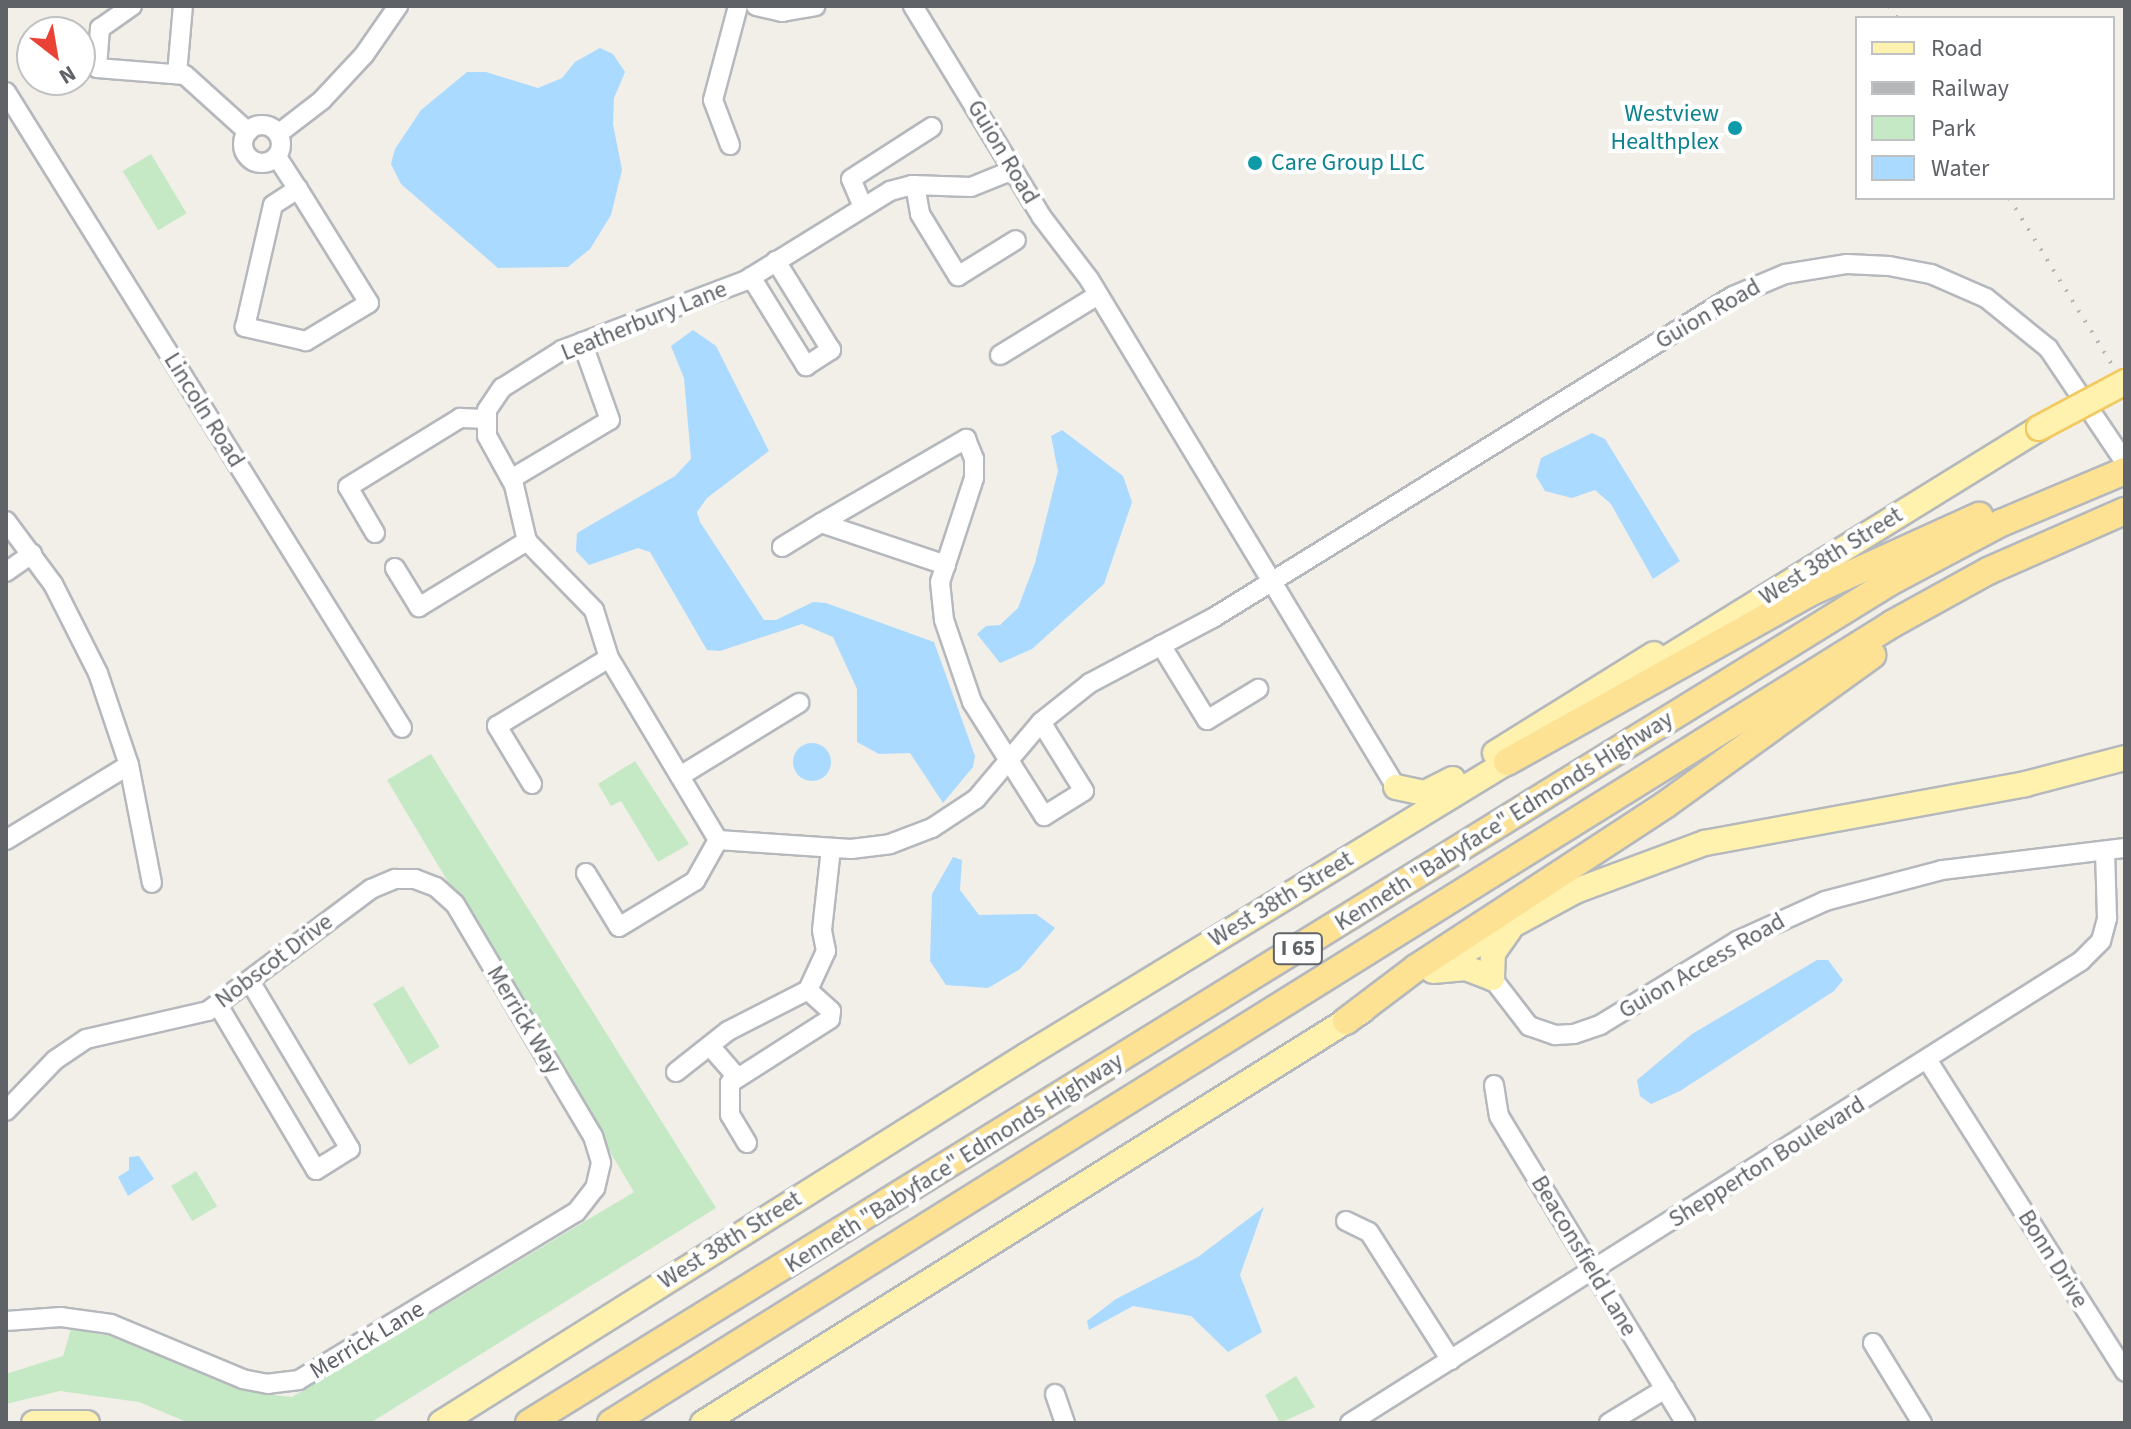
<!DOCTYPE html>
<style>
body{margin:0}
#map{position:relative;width:2131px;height:1429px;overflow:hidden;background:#f1efe8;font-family:"Source Sans 3",sans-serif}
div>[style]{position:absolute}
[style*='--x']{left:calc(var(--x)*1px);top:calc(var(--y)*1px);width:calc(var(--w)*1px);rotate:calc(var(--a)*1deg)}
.green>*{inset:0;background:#c5e8c5;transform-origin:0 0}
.water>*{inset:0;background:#aadaff}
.round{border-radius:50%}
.roads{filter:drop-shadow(2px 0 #b5b8bc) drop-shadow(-2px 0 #b5b8bc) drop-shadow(0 2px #b5b8bc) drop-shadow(0 -2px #b5b8bc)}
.minor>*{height:18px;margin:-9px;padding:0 9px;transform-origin:9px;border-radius:9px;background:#fff}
.minor>.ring{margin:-9px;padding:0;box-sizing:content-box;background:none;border:18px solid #fff;border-radius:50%}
.major>*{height:24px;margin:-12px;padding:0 12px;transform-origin:12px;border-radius:12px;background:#fff2af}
.highway>*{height:26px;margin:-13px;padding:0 13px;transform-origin:13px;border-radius:13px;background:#fde293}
.rail>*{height:4px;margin-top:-2px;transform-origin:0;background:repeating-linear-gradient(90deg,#b6b7b8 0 2px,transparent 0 12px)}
.bridges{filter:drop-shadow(2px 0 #f2c960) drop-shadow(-2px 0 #f2c960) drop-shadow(0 2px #f2c960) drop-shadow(0 -2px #f2c960)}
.major-bridge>*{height:24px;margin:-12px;padding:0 12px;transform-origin:12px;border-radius:12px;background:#fff2af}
.dots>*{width:22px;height:22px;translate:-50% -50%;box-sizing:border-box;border:4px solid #fff;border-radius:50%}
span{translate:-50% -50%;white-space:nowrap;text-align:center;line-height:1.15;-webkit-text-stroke:8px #fff;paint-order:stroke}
.shield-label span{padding:2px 6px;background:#fff;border:2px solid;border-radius:6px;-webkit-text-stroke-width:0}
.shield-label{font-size:22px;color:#5f6368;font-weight:700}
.culture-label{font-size:24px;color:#0d838f}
.right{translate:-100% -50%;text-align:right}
.left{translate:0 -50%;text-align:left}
.street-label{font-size:24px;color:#5f6368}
.frame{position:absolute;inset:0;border:8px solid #5f6368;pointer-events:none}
.legend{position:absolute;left:1855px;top:16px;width:260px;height:184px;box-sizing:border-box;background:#fff;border:2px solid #bfc1c3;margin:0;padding:10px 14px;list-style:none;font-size:24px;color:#5f6368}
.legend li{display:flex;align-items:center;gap:16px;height:40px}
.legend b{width:40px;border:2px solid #bfc1c3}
.north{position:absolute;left:16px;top:16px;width:80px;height:80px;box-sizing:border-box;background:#fff;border:2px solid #bfc1c3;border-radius:50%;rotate:149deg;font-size:22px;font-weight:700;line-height:32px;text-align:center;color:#5f6368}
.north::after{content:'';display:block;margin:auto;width:28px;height:36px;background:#ea4335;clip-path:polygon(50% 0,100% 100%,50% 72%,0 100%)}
</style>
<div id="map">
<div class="green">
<div style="left:151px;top:154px;width:69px;height:33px;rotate:59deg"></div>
<div style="clip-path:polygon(431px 754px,716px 1208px,370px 1423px,189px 1423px,139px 1402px,60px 1391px,6px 1404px,6px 1374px,63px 1356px,71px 1329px,129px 1339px,256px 1393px,292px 1397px,634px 1192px,387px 780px)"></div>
<div style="clip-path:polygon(635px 761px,689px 844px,658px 862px,621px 801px,611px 806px,598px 784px)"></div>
<div style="left:403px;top:986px;width:71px;height:35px;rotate:59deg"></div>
<div style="left:196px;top:1171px;width:41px;height:29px;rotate:59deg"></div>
<div style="clip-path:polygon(1296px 1376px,1315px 1407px,1280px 1423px,1265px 1395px)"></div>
</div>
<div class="water">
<div style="clip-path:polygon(600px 48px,613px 54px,625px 72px,614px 98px,613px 124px,622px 170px,611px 215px,590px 249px,568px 267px,498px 268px,401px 184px,391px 164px,395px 149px,421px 110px,467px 72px,486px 72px,538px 88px,562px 78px,575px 62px)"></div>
<div style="clip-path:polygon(693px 330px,716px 346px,769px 451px,707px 498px,697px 512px,700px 522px,764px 620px,776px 620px,813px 602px,826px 603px,934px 642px,975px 756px,973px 767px,943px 803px,910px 753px,879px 754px,857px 742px,857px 689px,833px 637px,802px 624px,720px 651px,707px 650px,650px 552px,638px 548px,589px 565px,576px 551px,577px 533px,675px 476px,691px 459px,684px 378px,671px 346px)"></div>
<div style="clip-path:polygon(1062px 430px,1123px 476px,1132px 502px,1104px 584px,1032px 649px,1000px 663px,977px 634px,986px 626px,1000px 625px,1018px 608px,1035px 563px,1058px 471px,1051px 436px)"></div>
<div style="clip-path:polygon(1592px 433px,1605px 439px,1680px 561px,1653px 579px,1611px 504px,1595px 490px,1572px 498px,1545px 491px,1536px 476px,1541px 458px)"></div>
<div class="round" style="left:793px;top:743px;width:38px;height:38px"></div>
<div style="clip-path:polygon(953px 857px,962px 860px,960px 890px,979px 915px,1036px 914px,1055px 928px,1020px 969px,988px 988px,946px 985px,930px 961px,932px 894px)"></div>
<div style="clip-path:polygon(1817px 960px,1828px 960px,1843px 980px,1834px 991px,1680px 1091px,1651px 1104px,1640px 1096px,1637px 1080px,1692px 1034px)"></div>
<div style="clip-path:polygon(139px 1156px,154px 1179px,128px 1196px,118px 1177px,129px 1170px,129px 1157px)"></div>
<div style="clip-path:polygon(1264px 1207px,1240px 1275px,1262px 1332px,1228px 1352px,1191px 1316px,1133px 1306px,1089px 1330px,1087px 1321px,1116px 1299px,1198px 1257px)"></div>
</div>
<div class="roads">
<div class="minor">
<div style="--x:132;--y:6;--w:39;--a:145"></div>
<div style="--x:100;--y:28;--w:40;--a:94.3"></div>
<div style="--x:97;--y:68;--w:88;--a:4.5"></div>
<div style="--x:185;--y:75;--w:85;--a:42.1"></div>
<div style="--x:756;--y:6;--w:27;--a:13"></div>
<div style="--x:782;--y:12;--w:34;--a:-10"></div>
<div style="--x:913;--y:6;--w:246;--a:58.6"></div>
<div style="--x:1041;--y:216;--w:79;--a:52.7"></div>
<div style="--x:1089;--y:279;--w:594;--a:58.85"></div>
<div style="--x:177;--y:74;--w:68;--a:-85"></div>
<div style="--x:6;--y:92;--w:749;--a:58.09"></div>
<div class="ring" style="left:243px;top:125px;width:20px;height:20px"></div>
<div style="--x:278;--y:134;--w:56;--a:-37.7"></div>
<div style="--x:322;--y:100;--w:62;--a:-47"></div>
<div style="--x:364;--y:55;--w:60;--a:-55.2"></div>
<div style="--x:730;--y:145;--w:48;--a:-110.7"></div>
<div style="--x:713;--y:100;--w:97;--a:-75.1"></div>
<div style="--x:277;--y:157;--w:38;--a:57"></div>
<div style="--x:915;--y:185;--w:29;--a:80"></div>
<div style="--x:920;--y:214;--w:73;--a:58.5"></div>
<div style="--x:958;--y:276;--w:68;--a:-31.8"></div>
<div style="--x:298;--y:189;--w:134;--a:58.1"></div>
<div style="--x:369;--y:303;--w:74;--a:148.9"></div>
<div style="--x:306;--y:341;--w:63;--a:-167.1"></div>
<div style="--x:245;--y:327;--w:125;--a:-77.1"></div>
<div style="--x:273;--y:205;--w:30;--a:-33"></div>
<div style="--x:863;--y:207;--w:30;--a:-113"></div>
<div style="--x:851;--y:179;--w:96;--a:-32.7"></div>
<div style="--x:751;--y:277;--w:105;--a:58.3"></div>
<div style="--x:806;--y:366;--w:30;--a:-33"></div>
<div style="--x:831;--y:350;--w:105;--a:-121.7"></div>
<div style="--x:1000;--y:355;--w:115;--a:-31.5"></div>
<div style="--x:511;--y:479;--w:115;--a:-30.8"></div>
<div style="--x:610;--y:420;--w:83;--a:-109.7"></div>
<div style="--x:6;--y:521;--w:79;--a:53.3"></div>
<div style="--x:53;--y:584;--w:100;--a:63.2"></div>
<div style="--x:98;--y:673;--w:97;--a:71.4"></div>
<div style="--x:129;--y:765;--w:120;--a:79"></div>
<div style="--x:821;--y:523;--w:168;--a:-30.1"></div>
<div style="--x:966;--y:439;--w:22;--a:68"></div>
<div style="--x:974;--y:459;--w:19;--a:90"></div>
<div style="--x:974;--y:478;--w:109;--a:108.1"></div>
<div style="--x:940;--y:582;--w:38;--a:84"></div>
<div style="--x:944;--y:620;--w:87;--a:71.1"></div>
<div style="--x:972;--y:702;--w:135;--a:57.7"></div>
<div style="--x:1044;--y:816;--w:47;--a:-32"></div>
<div style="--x:1084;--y:791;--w:81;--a:-121.9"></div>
<div style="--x:375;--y:533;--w:53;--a:-120.4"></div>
<div style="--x:348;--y:487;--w:132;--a:-31.6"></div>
<div style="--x:460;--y:418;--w:25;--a:2"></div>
<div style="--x:782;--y:547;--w:46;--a:-31.6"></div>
<div style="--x:821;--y:523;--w:132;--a:18.6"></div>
<div style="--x:395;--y:568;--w:46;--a:58.4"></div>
<div style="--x:419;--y:607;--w:127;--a:-31.4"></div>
<div style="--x:6;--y:572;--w:32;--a:-35"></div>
<div style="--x:1161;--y:645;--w:88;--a:58.5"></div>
<div style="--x:1207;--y:720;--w:60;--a:-31.3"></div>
<div style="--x:680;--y:776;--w:140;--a:-31.5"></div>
<div style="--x:532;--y:784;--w:68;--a:-121.1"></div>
<div style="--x:497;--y:726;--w:131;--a:-31.3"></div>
<div style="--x:6;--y:840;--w:144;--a:-31.4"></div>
<div style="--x:718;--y:840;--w:212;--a:-120.9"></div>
<div style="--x:609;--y:658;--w:50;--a:-107.4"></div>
<div style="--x:594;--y:610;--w:96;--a:-134.2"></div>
<div style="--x:527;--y:541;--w:57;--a:-103.1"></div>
<div style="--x:514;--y:485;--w:56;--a:-118.9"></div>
<div style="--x:487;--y:436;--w:26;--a:-90"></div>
<div style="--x:487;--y:410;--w:27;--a:-56"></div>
<div style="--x:502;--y:388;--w:71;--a:-32.3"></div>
<div style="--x:562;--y:350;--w:196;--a:-20.7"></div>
<div style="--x:745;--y:281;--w:171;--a:-31.8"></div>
<div style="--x:890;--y:191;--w:23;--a:-15"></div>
<div style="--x:912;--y:185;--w:59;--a:1.9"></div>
<div style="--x:971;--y:187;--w:45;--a:-22"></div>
<div style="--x:586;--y:873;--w:63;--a:58.6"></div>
<div style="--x:619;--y:927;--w:89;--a:-31.2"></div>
<div style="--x:695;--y:881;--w:47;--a:-60.7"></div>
<div style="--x:718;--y:840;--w:133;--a:3.9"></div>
<div style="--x:851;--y:849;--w:39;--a:-7"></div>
<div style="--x:890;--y:844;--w:45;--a:-20.9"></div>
<div style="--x:932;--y:828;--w:53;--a:-33.4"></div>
<div style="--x:976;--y:799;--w:101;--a:-49.8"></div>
<div style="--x:1041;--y:722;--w:63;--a:-38.5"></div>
<div style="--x:1090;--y:683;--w:139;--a:-27.9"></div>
<div style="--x:1213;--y:618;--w:612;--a:-31.77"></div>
<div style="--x:1733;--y:296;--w:56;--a:-22.9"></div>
<div style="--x:1785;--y:274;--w:63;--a:-9.2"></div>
<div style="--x:1847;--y:264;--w:42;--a:2.7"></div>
<div style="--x:1889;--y:266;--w:43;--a:10.8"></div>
<div style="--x:1931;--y:274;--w:60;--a:23.6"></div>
<div style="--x:1986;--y:298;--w:80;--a:38.9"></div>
<div style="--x:2048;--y:348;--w:138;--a:56"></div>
<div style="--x:1492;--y:978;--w:61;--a:52.4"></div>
<div style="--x:1529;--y:1026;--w:28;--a:19"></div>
<div style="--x:1555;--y:1035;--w:19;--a:-3"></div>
<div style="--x:1574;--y:1034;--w:28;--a:-19"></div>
<div style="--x:1600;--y:1025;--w:161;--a:-31.5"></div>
<div style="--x:1737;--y:941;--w:97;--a:-24.4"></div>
<div style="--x:1825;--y:901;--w:121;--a:-14.8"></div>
<div style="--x:1942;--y:870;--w:184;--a:-6.9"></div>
<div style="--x:808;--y:990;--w:43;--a:-65.2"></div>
<div style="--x:826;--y:951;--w:21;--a:-101"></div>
<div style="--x:822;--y:930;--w:81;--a:-83.7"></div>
<div style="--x:218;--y:1005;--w:192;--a:59.3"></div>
<div style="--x:316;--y:1170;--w:40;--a:-32"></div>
<div style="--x:350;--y:1149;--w:196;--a:-120.8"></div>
<div style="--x:710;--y:1046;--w:40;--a:49"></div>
<div style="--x:1928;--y:1061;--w:368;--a:57.6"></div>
<div style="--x:676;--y:1072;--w:66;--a:-38.3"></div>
<div style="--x:728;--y:1031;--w:90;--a:-27.1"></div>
<div style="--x:1494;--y:1085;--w:31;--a:81"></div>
<div style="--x:1499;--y:1116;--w:359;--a:58.7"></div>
<div style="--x:6;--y:1111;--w:71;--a:-46.1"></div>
<div style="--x:55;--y:1060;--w:37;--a:-34"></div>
<div style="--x:86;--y:1039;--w:125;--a:-12.9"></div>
<div style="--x:208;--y:1011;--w:204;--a:-36.8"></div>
<div style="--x:371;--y:889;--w:26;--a:-23"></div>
<div style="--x:395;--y:879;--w:20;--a:0"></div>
<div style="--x:415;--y:879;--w:22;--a:21"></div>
<div style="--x:436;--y:887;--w:25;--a:42"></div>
<div style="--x:455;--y:904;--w:270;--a:59.3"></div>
<div style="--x:593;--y:1136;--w:28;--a:73"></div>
<div style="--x:601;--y:1163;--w:26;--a:103"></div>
<div style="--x:595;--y:1188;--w:31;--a:128"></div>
<div style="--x:576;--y:1212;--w:324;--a:148.8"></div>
<div style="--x:299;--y:1380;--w:31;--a:173"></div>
<div style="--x:268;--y:1384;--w:25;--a:-169"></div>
<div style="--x:243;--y:1379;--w:143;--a:-157.4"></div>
<div style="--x:111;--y:1324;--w:50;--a:-172"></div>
<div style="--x:61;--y:1317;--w:55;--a:175.8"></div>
<div style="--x:747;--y:1143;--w:33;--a:-121"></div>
<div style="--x:730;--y:1115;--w:32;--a:-90"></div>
<div style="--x:730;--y:1083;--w:119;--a:-32.6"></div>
<div style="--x:830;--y:1019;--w:8;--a:-83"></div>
<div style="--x:831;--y:1011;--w:31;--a:-138"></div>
<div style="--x:1346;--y:1221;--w:25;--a:26"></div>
<div style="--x:1369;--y:1232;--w:152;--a:57.4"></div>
<div style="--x:1873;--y:1343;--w:94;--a:58.5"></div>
<div style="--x:1055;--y:1394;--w:31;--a:71"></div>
<div style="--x:1350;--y:1423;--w:865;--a:-32.29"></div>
<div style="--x:2081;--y:961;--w:28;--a:-45"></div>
<div style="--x:2101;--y:941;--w:24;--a:-75"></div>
<div style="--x:2107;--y:918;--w:67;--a:-91.7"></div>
<div style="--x:1609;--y:1423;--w:66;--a:-31.3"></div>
</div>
<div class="major">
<div style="--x:1643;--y:673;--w:466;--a:-31.7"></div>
<div style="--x:1495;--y:753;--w:187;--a:-31.9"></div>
<div style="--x:1396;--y:787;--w:30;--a:12"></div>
<div style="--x:1425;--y:793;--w:31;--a:-27"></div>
<div style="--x:1456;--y:956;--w:136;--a:-28.6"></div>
<div style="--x:1575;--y:891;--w:139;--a:-20.3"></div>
<div style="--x:1705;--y:843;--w:325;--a:-10.4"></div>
<div style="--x:2025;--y:784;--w:103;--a:-14.6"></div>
<div style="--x:1433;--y:971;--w:33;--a:-5"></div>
<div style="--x:1466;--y:968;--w:28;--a:21"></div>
<div style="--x:1492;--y:978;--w:25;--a:-88"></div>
<div style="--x:1493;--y:953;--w:29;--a:-55"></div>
<div style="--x:34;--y:1423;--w:53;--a:0"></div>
<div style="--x:441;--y:1423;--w:692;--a:-32.13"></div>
<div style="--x:1027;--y:1055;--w:580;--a:-31.39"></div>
<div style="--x:703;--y:1423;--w:777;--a:-32.01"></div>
</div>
<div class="highway">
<div style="--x:1507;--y:762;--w:346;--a:-29.2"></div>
<div style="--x:1809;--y:593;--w:187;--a:-24.4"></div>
<div style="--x:1346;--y:1021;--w:88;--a:-37.1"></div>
<div style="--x:1416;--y:968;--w:298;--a:-33.2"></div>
<div style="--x:1665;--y:805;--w:256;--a:-35.9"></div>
<div style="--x:529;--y:1423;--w:1600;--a:-31.71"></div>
<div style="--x:1890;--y:582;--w:126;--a:-28"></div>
<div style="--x:2001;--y:523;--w:134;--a:-22.8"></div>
<div style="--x:611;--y:1423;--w:1510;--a:-31.95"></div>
<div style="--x:1892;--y:624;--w:110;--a:-28.9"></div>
<div style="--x:1988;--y:571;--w:150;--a:-23.7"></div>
</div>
</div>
<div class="rail">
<div style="--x:1889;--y:6;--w:14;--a:56"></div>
<div style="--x:2009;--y:198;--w:221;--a:58.3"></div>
</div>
<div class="bridges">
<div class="major-bridge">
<div style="--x:2039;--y:428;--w:98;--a:-28.1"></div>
</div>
</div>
<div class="dots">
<div style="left:1735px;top:128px;background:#0f9aa8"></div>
<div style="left:1255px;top:163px;background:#0f9aa8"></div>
</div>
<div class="shield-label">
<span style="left:1298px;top:949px">I 65</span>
</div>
<div class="culture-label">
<span class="right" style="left:1719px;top:128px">Westview<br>Healthplex</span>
<span class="left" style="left:1271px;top:163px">Care Group LLC</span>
</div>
<div class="street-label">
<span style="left:1003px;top:152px;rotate:59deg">Guion Road</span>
<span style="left:1708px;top:314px;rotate:-30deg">Guion Road</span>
<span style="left:644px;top:321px;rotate:-22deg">Leatherbury Lane</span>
<span style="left:204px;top:410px;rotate:58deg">Lincoln Road</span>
<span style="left:1831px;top:556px;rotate:-32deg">West 38th Street</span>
<span style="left:1504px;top:821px;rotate:-32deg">Kenneth "Babyface" Edmonds Highway</span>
<span style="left:1281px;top:899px;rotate:-31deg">West 38th Street</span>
<span style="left:274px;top:961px;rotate:-37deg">Nobscot Drive</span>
<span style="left:1702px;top:966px;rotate:-30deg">Guion Access Road</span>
<span style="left:524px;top:1020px;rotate:59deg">Merrick Way</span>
<span style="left:1767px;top:1162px;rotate:-32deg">Shepperton Boulevard</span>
<span style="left:954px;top:1163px;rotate:-32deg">Kenneth "Babyface" Edmonds Highway</span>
<span style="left:730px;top:1240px;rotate:-32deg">West 38th Street</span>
<span style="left:1584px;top:1256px;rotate:59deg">Beaconsfield Lane</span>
<span style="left:2053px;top:1259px;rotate:58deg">Bonn Drive</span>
<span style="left:367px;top:1340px;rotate:-31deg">Merrick Lane</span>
</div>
<div class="frame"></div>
<ul class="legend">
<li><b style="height:10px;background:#fff2af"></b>Road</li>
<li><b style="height:10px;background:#b6b7b8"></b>Railway</li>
<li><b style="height:22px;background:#c5e8c5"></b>Park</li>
<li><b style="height:22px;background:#aadaff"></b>Water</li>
</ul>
<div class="north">N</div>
</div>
